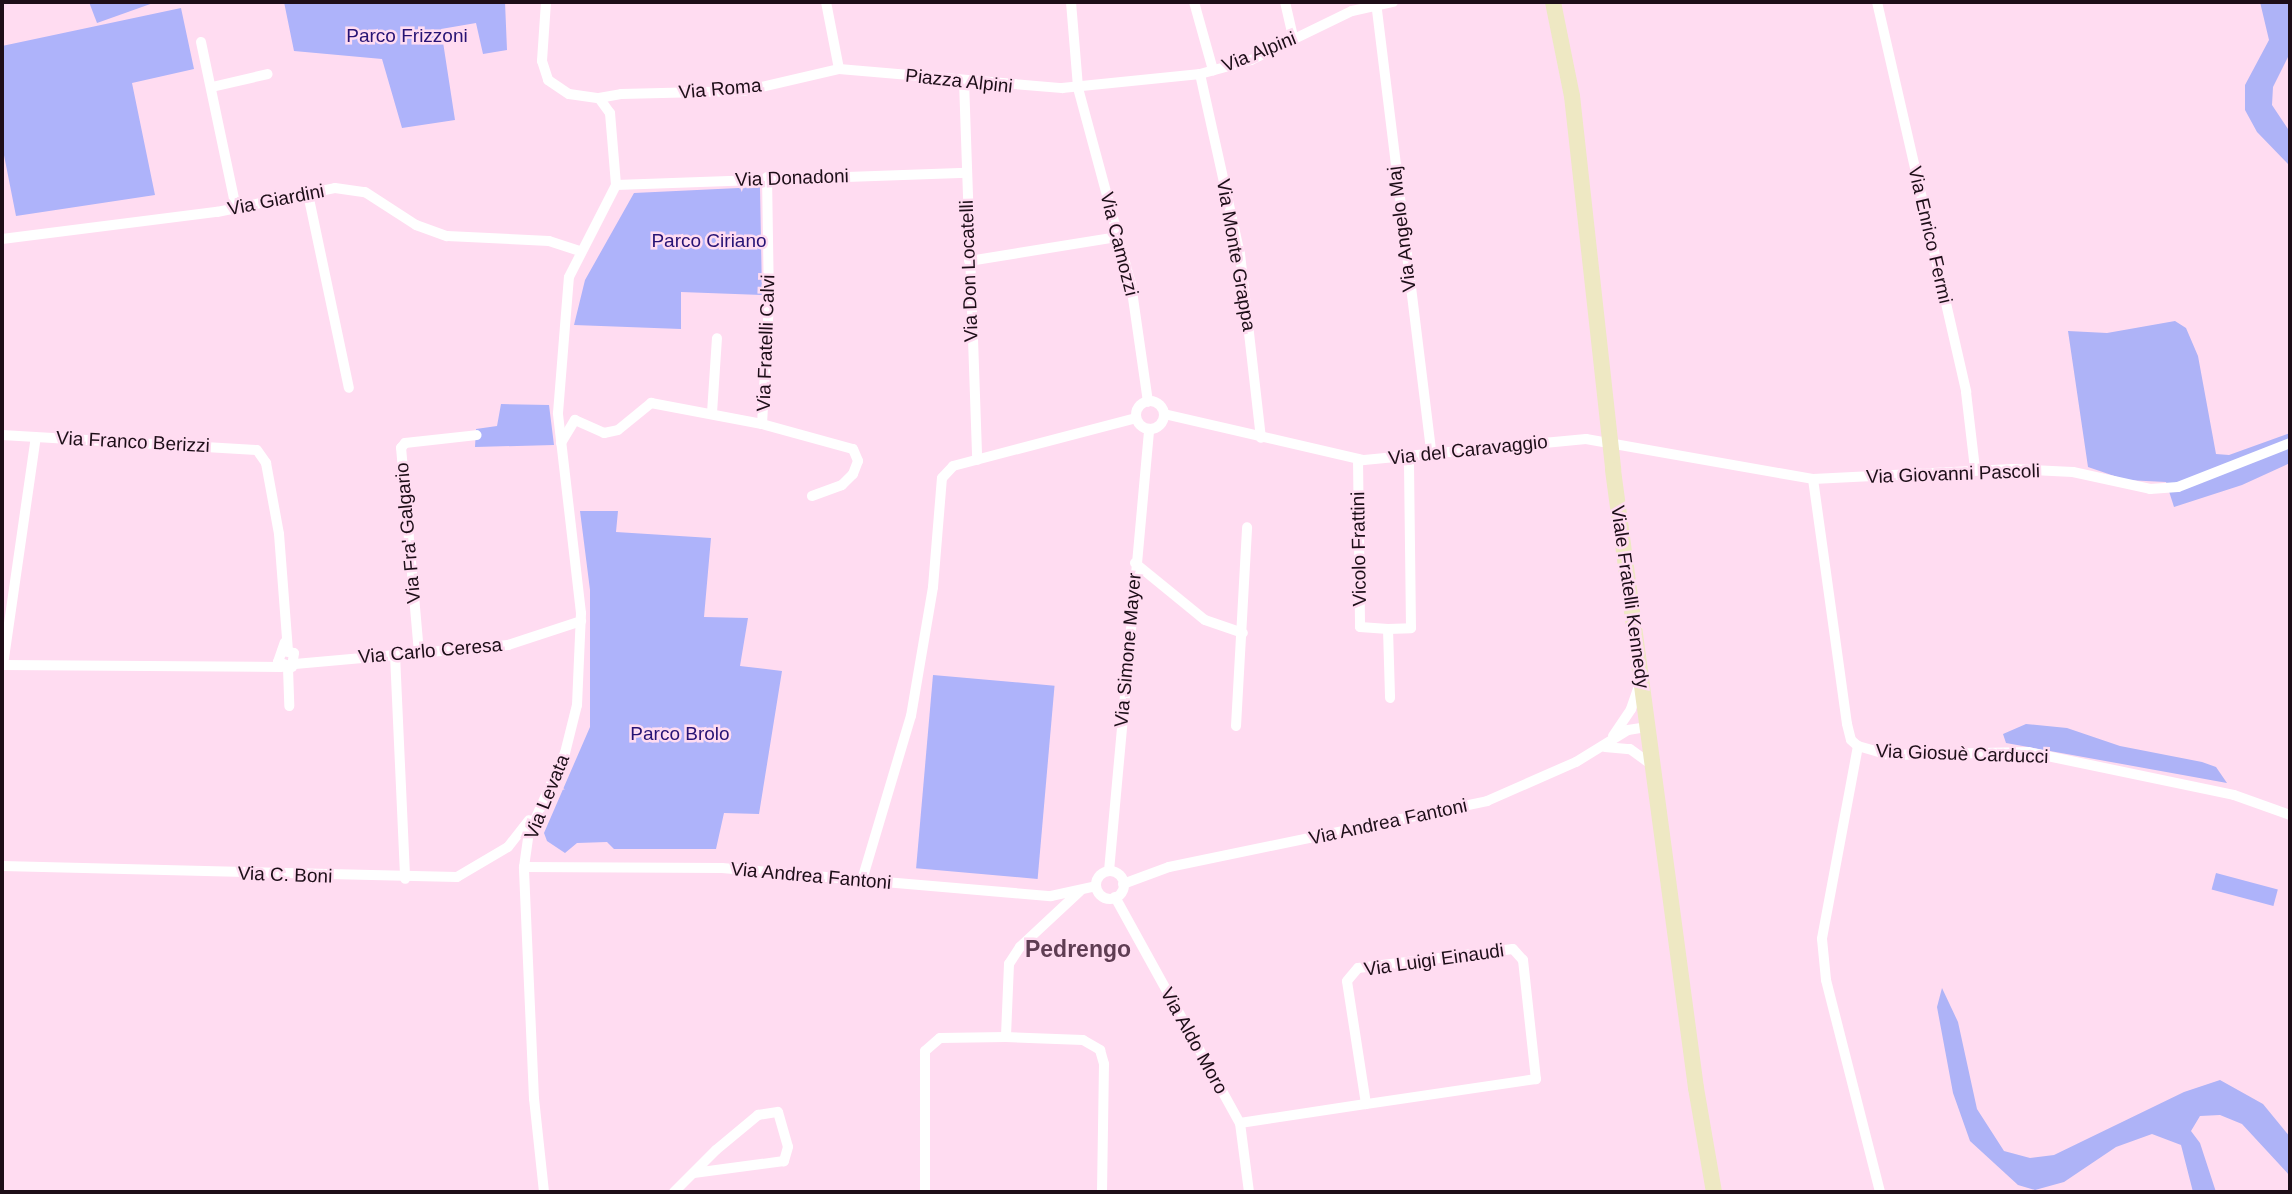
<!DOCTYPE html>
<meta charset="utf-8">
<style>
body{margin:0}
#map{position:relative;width:2292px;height:1194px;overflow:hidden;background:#ffdcf1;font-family:Helvetica,sans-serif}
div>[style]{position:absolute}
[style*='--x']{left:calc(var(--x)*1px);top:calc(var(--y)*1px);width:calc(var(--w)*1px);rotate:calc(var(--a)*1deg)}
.green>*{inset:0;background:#aeb3fa;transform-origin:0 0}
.forest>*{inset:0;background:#aeb3f7}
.street>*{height:10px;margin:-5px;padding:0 5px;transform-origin:5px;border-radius:5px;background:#fff}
.street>.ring{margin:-5px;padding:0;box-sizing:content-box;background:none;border:10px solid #fff;border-radius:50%}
.secondary>*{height:16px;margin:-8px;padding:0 8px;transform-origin:8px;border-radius:8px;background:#eee8c3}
span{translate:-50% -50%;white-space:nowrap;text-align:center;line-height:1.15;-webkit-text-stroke:5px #ffdcf1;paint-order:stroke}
.park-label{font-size:19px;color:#271374}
.street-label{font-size:19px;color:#1d0e18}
.quarter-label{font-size:23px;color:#5f3d53;font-weight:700}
.frame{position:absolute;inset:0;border:4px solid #1d0e18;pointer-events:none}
</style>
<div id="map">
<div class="green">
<div style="clip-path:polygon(89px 2px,156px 2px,97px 23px)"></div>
<div style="clip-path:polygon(284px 2px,505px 2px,507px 50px,483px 54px,476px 23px,441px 29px,455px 120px,402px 128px,382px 59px,294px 51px)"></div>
<div style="clip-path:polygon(181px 8px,194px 69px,132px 83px,155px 195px,16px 216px,2px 145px,2px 46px)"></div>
<div style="clip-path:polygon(760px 187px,762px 295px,681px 292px,681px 329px,574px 325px,585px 280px,634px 193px)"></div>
<div style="clip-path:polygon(501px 404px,549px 405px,554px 445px,475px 447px,476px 429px,497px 426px)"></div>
<div style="clip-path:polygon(580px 511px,618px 511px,616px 532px,711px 538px,704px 617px,748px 618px,740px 666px,782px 671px,759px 814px,724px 813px,716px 849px,614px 849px,607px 842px,577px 843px,565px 853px,547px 841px,544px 833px,590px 727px,590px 590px)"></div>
<div style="left:933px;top:675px;width:122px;height:194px;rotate:5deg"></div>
<div style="left:2216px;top:873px;width:64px;height:17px;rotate:15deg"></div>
</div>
<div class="forest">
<div style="clip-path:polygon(2260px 2px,2290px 2px,2290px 53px,2273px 87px,2272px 105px,2290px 132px,2290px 166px,2257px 132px,2245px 110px,2245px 85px,2269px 40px)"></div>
<div style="clip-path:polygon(2175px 321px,2186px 328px,2198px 356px,2216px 454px,2229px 455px,2290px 433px,2290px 463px,2242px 485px,2174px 507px,2166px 482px,2126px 480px,2088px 467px,2068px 331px,2107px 333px)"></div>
<div style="clip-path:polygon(2026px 724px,2067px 728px,2120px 746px,2202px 762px,2216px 767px,2227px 783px,2006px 743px,2003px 734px)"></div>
<div style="clip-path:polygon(1942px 988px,1958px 1022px,1977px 1109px,2004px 1151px,2030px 1158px,2054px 1155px,2184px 1092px,2220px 1080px,2263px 1104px,2290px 1137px,2290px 1176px,2242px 1124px,2220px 1115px,2200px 1116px,2191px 1131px,2200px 1143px,2216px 1192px,2193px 1192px,2181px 1145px,2152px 1134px,2116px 1147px,2064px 1182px,2035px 1190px,2018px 1185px,1970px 1141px,1953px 1093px,1937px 1007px)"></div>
</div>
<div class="street">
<div style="--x:546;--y:2;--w:59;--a:93.9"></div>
<div style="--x:542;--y:61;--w:20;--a:72"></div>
<div style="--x:548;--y:80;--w:25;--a:34"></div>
<div style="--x:569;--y:94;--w:30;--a:8"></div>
<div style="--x:599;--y:98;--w:22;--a:-10"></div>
<div style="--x:621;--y:94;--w:123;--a:-1.4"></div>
<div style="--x:744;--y:91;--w:98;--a:-13"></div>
<div style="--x:839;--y:69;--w:224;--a:4.9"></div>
<div style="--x:1062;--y:88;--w:139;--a:-5.8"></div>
<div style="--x:1200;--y:74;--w:53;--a:-15.4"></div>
<div style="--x:1251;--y:60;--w:112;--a:-25.9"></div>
<div style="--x:1352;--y:11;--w:42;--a:-12.4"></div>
<div style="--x:826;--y:2;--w:68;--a:79"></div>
<div style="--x:1071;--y:2;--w:86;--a:85.3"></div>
<div style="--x:1078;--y:88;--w:203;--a:74.9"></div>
<div style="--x:1131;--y:284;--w:119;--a:81.8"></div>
<div style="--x:1194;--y:2;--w:71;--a:74.4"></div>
<div style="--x:1285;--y:2;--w:39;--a:77"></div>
<div style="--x:1376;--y:2;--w:454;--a:83"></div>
<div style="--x:1877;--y:2;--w:400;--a:77.1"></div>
<div style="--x:1966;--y:392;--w:78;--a:83.3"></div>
<div style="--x:201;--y:42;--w:170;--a:78.1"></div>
<div style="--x:1200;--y:74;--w:184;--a:77.5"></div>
<div style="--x:1240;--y:254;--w:185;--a:83.5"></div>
<div style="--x:964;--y:81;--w:379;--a:88"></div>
<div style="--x:212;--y:87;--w:57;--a:-13.1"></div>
<div style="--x:599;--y:98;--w:19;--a:54"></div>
<div style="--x:610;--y:113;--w:72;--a:85.2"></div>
<div style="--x:616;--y:185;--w:351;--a:-2"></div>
<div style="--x:308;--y:194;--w:198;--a:78.1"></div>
<div style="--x:2;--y:239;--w:217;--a:-7.2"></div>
<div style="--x:217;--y:212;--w:120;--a:-11.5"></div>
<div style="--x:335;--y:188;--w:30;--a:8"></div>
<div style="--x:365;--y:192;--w:61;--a:32.9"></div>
<div style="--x:416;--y:225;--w:33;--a:20"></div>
<div style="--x:447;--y:236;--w:102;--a:2.8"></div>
<div style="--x:549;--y:241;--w:33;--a:18"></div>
<div style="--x:969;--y:261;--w:151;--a:-9.2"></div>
<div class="ring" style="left:1136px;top:401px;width:18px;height:18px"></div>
<div style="--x:712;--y:413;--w:75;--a:-86.2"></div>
<div style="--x:1164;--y:414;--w:205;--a:13"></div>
<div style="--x:1364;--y:460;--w:223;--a:-5.4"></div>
<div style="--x:1586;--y:439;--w:230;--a:10"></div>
<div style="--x:1813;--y:479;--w:200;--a:-2.9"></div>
<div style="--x:2013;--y:469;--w:60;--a:2.9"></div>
<div style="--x:2073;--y:472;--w:79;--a:12.4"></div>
<div style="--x:2150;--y:489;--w:28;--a:-4"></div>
<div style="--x:2178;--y:487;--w:120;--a:-21.4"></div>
<div style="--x:762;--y:424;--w:121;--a:-86.7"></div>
<div style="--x:769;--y:303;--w:126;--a:-90.9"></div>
<div style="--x:2;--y:435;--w:255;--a:3.4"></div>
<div style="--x:257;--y:450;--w:16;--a:55"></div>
<div style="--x:266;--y:463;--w:72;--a:79.6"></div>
<div style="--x:279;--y:534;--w:116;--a:85.6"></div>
<div style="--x:561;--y:443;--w:27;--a:-59"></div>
<div style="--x:575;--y:420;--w:32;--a:24"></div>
<div style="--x:604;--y:433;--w:14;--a:-12"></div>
<div style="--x:618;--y:430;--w:43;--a:-39.3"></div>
<div style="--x:651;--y:403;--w:113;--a:10.7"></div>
<div style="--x:762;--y:424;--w:94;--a:15.4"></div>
<div style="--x:853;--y:449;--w:13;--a:67"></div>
<div style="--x:858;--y:461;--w:14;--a:111"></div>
<div style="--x:853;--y:474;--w:16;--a:135"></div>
<div style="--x:842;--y:485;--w:32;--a:160"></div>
<div style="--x:1358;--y:459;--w:168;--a:89.3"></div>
<div style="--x:1360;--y:627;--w:28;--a:4"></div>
<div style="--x:1388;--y:629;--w:69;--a:88.3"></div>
<div style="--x:1813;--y:479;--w:247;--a:82.1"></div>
<div style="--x:1847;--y:724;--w:16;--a:76"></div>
<div style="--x:1851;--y:740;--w:9;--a:41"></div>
<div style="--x:1858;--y:746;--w:33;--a:16"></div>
<div style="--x:1890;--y:755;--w:138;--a:-1.2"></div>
<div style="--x:2028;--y:752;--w:210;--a:11.8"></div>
<div style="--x:2234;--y:795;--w:59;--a:19.7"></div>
<div style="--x:1135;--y:563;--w:90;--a:39.2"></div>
<div style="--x:1205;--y:620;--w:40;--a:18.9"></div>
<div style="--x:1388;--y:629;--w:23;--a:-2"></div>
<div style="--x:1411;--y:628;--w:170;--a:-90.7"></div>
<div style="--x:282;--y:651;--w:12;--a:9"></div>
<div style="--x:294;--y:653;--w:14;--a:98"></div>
<div style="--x:292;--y:667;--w:15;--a:-160"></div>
<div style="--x:278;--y:662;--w:21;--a:-71"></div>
<div style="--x:419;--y:653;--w:206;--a:-95"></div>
<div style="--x:401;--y:448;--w:6;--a:-51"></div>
<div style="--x:405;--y:443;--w:72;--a:-6.3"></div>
<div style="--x:395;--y:655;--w:224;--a:87.4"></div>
<div style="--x:295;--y:664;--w:214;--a:-5.1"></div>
<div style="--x:508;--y:645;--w:77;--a:-18.2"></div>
<div style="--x:2;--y:665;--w:280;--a:0.4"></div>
<div style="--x:3;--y:665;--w:230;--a:-81.8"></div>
<div style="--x:288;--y:668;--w:38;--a:88"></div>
<div style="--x:1236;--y:726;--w:199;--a:-86.8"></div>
<div style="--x:1613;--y:736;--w:32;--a:-56"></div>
<div style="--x:1631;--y:709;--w:24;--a:-71"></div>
<div style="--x:1858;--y:746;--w:196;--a:100.6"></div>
<div style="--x:1822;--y:939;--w:41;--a:84.4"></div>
<div style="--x:1826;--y:980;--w:219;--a:75.7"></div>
<div style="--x:1605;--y:747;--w:25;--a:5"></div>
<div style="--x:1630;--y:749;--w:27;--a:36"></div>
<div style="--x:2;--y:866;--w:455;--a:1.4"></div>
<div style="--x:457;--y:877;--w:59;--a:-30.5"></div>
<div style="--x:508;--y:847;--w:34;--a:-52"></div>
<div style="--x:524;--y:867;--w:198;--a:0.3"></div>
<div style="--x:722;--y:868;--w:330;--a:4.9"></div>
<div style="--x:1051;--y:896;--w:46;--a:-12.5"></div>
<div style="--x:1109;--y:871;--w:444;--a:-84.8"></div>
<div class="ring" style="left:1096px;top:871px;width:18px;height:18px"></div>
<div style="--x:862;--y:880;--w:171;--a:-73.4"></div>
<div style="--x:911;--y:716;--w:131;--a:-80.3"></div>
<div style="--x:933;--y:587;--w:109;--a:-85.3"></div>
<div style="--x:942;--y:478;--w:16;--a:-47"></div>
<div style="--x:953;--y:466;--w:189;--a:-14.7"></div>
<div style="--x:1123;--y:884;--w:49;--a:-20.3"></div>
<div style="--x:1169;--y:867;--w:325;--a:-11.7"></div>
<div style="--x:1487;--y:801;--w:97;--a:-23.7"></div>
<div style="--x:1576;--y:762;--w:61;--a:-31.6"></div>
<div style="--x:1628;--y:730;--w:20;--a:-9"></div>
<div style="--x:1080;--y:891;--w:82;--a:137"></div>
<div style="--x:1020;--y:947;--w:20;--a:123"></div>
<div style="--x:1009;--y:964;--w:73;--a:92.4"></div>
<div style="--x:1006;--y:1037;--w:77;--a:2.2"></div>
<div style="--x:1083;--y:1040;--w:20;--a:30"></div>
<div style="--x:1100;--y:1050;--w:15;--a:74"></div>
<div style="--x:1104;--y:1064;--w:128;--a:90.9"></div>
<div style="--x:1115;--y:897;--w:258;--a:61.1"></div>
<div style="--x:1240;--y:1123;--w:70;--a:82.6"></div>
<div style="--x:1513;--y:949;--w:15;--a:48"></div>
<div style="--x:1523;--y:960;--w:120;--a:83.8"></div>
<div style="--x:1536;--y:1079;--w:172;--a:171.6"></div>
<div style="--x:1366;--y:1104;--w:124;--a:-98.8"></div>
<div style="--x:1347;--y:981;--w:17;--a:-50"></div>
<div style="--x:1358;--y:968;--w:156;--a:-7"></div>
<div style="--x:1240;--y:1123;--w:127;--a:-8.6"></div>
<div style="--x:544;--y:1192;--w:94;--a:-96.1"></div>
<div style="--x:534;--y:1099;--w:232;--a:-92.5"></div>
<div style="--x:524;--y:867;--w:34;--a:-82"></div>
<div style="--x:529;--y:833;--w:88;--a:-65.8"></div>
<div style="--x:565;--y:753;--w:49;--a:-76"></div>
<div style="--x:577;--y:705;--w:92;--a:-87.5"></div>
<div style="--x:581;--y:613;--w:201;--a:-96.6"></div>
<div style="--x:558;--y:413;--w:136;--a:-85.4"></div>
<div style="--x:569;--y:277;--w:103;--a:-62.9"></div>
<div style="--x:674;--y:1192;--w:59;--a:-45"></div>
<div style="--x:716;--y:1150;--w:55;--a:-39.8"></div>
<div style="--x:758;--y:1115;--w:20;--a:-9"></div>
<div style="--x:778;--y:1112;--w:36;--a:74"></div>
<div style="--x:788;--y:1147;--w:15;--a:106"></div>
<div style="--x:784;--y:1161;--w:91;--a:172.4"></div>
<div style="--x:925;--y:1192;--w:141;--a:-90"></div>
<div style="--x:925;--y:1051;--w:20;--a:-41"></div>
<div style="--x:940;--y:1038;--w:66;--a:-0.9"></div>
</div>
<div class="secondary">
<div style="--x:1553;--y:2;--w:96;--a:78.6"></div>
<div style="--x:1572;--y:96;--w:376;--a:83.7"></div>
<div style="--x:1613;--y:470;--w:624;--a:82.35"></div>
<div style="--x:1696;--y:1088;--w:106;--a:80.2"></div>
</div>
<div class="park-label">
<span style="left:407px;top:36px">Parco Frizzoni</span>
<span style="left:709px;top:241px">Parco Ciriano</span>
<span style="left:680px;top:734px">Parco Brolo</span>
</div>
<div class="street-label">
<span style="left:1259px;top:52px;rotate:-22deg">Via Alpini</span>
<span style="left:959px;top:81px;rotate:6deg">Piazza Alpini</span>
<span style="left:720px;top:89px;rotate:-5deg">Via Roma</span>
<span style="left:792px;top:178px;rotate:-2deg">Via Donadoni</span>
<span style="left:276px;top:200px;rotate:-11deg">Via Giardini</span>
<span style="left:1402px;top:229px;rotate:-97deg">Via Angelo Maj</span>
<span style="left:1930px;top:235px;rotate:77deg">Via Enrico Fermi</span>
<span style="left:1119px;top:244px;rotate:76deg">Via Camozzi</span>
<span style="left:1236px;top:255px;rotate:80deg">Via Monte Grappa</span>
<span style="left:969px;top:271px;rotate:-92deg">Via Don Locatelli</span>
<span style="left:766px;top:343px;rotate:-88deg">Via Fratelli Calvi</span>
<span style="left:133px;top:442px;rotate:3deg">Via Franco Berizzi</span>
<span style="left:1468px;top:450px;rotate:-6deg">Via del Caravaggio</span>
<span style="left:1953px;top:474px;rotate:-2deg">Via Giovanni Pascoli</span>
<span style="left:408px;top:533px;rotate:-95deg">Via Fra' Galgario</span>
<span style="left:1359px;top:549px;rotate:-91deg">Vicolo Frattini</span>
<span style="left:1630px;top:597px;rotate:82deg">Viale Fratelli Kennedy</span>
<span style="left:1128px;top:650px;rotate:-85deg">Via Simone Mayer</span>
<span style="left:430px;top:651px;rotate:-5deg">Via Carlo Ceresa</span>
<span style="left:1962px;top:754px;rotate:2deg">Via Giosuè Carducci</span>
<span style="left:547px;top:797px;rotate:-68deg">Via Levata</span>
<span style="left:1388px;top:822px;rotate:-12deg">Via Andrea Fantoni</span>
<span style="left:285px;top:875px;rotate:2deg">Via C. Boni</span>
<span style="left:811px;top:876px;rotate:5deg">Via Andrea Fantoni</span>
<span style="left:1434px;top:960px;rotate:-8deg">Via Luigi Einaudi</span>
<span style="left:1194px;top:1041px;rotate:61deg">Via Aldo Moro</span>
</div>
<div class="quarter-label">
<span style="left:1078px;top:949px">Pedrengo</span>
</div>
<div class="frame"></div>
</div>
